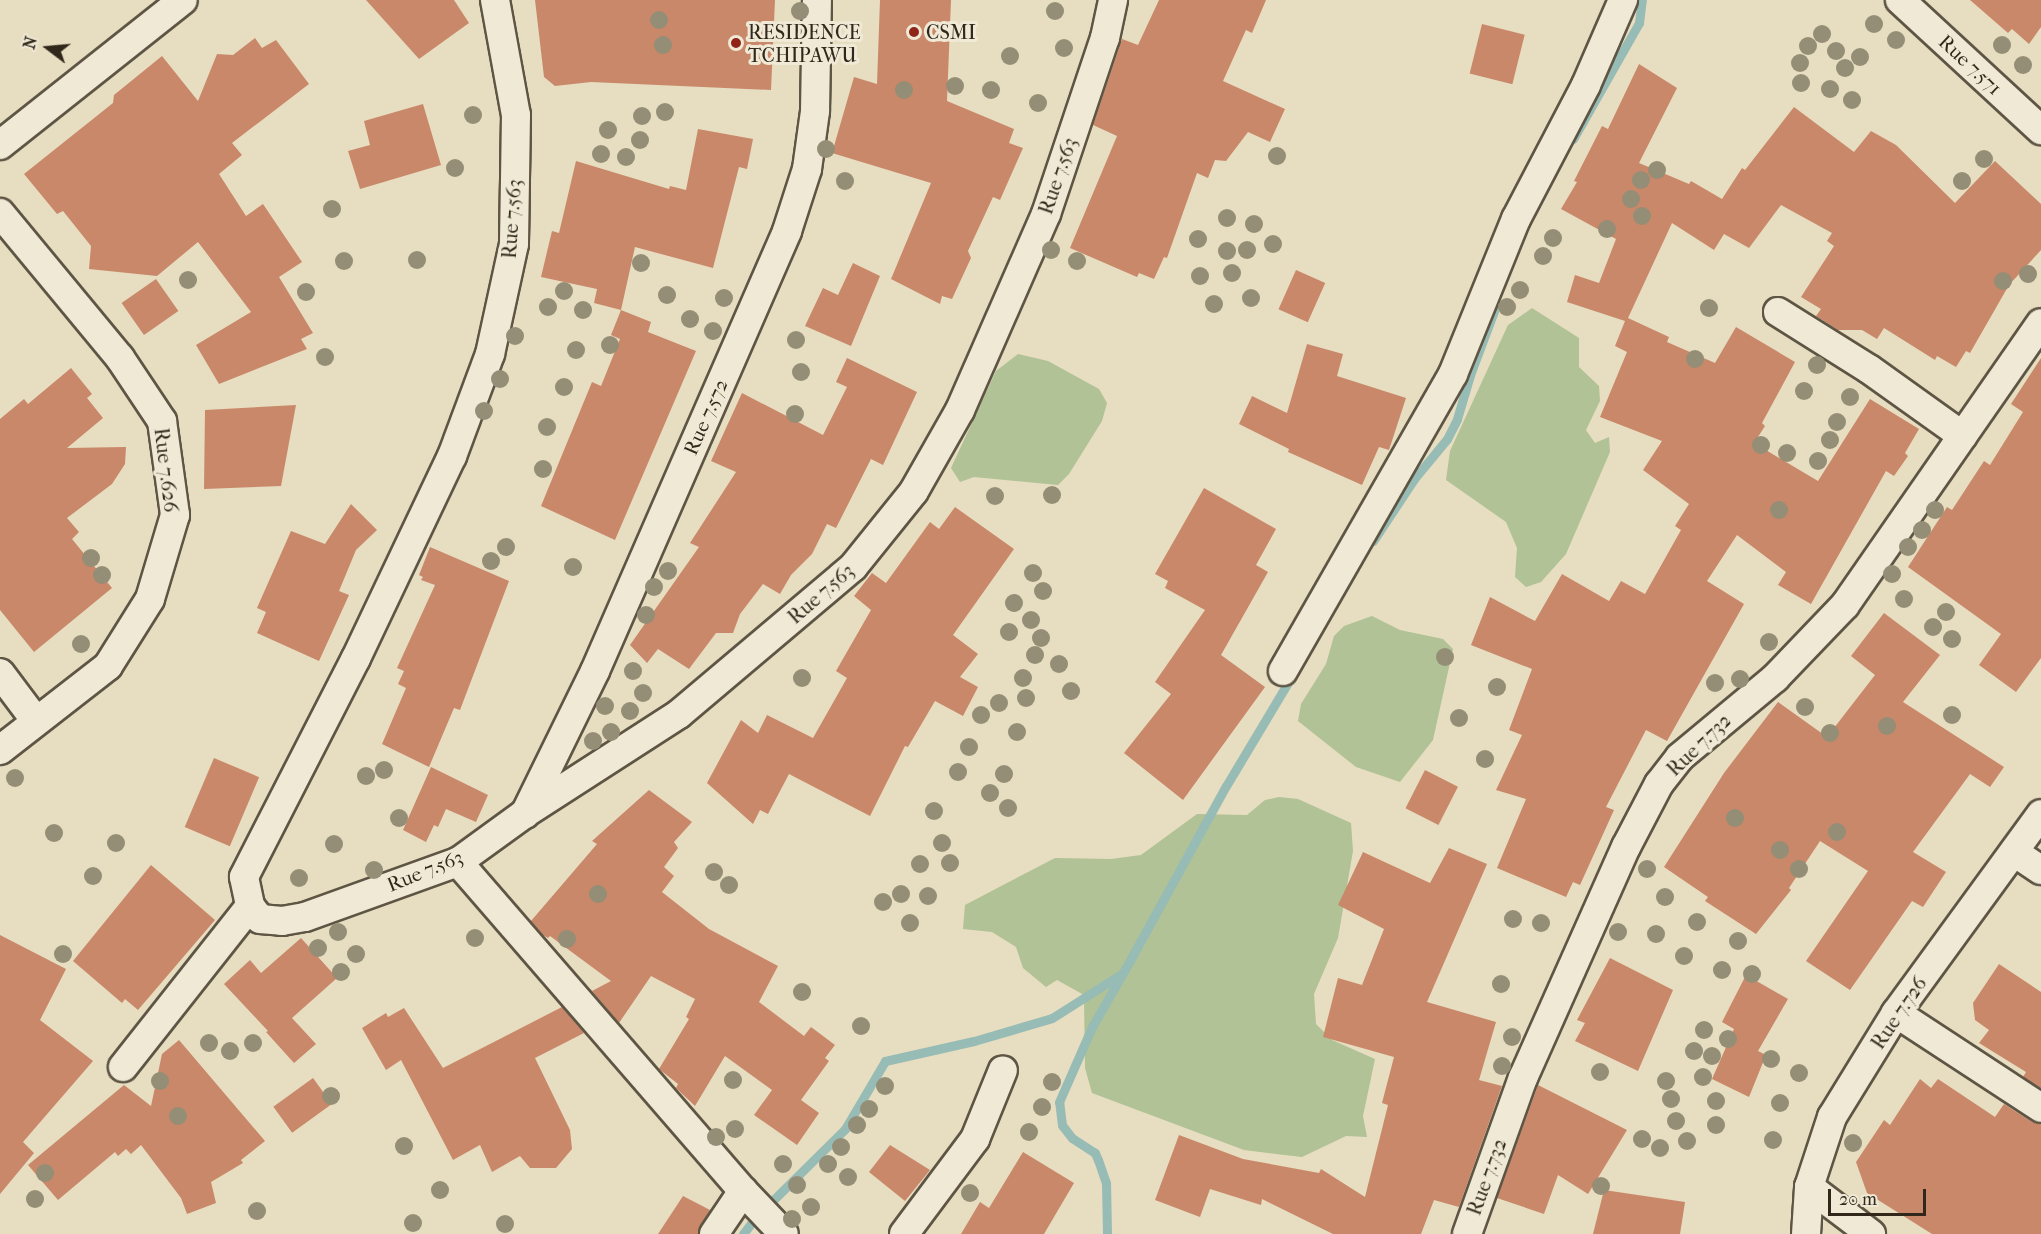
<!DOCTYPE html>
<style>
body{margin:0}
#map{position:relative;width:2041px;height:1234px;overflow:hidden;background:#e7ddc0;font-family:"IM FELL French Canon",serif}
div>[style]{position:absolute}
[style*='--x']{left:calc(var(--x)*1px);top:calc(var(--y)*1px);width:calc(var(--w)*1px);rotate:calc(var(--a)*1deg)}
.green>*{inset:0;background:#b0c296}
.stream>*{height:9px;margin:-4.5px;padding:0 4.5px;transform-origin:4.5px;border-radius:4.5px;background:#97bbb5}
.building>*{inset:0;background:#c98869;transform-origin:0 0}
.roads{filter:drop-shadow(2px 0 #5e5544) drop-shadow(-2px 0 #5e5544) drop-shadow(0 2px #5e5544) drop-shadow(0 -2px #5e5544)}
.street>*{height:28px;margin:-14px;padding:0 14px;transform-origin:14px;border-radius:14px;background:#efe9d6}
.trees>*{width:18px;height:18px;margin:-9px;border-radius:50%;background:#948e76}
.dots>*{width:16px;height:16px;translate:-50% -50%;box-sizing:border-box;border:3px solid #efe9d6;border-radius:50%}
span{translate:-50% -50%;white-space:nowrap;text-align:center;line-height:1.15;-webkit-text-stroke:6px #efe9d6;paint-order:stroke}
.poi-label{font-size:20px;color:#31281b}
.left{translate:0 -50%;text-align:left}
.street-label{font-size:20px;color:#31281b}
.north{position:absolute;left:18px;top:18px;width:60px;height:60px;-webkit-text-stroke:4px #efe9d6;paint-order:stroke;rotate:286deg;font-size:16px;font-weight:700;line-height:24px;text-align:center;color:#31281b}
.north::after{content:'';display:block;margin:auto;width:21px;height:27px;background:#31281b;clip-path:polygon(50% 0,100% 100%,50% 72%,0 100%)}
.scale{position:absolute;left:1828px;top:1189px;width:98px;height:27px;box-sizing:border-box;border:3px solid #31281b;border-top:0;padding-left:8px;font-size:18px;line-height:21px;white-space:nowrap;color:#31281b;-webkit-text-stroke:4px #efe9d6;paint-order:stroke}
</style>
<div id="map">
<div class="green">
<div style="clip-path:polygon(1532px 308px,1579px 338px,1579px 367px,1599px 386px,1600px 401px,1586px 430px,1595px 443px,1609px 437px,1610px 452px,1566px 554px,1541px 582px,1526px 587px,1515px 577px,1517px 548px,1506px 522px,1446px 480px,1450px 451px,1508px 325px)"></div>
<div style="clip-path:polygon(1018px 354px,1048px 361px,1099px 389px,1107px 403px,1102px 421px,1069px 474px,1058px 485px,974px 477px,960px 482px,951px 468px,996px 371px)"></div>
<div style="clip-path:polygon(1372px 616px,1400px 630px,1443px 639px,1453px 649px,1433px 740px,1400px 782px,1356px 767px,1298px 721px,1301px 704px,1326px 664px,1334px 636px,1344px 626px)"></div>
<div style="clip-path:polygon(1279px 797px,1298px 799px,1351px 823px,1353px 851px,1338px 938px,1314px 994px,1316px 1024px,1332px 1040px,1375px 1059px,1363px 1116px,1367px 1137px,1346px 1136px,1302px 1157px,1244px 1150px,1092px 1093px,1085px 1068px,1084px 995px,1057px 980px,1046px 987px,1023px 968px,1016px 947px,992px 932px,963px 929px,965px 905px,1055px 858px,1111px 859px,1141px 855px,1197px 814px,1247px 815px,1265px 800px)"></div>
</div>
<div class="stream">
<div style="--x:1573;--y:139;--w:133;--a:-60.4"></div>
<div style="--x:1639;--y:23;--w:23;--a:-83"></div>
<div style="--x:1373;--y:541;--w:74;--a:-56.5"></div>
<div style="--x:1414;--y:479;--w:52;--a:-50.5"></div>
<div style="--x:1447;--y:439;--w:22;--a:-63"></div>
<div style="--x:1457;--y:419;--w:46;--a:-73.5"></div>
<div style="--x:1470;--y:375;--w:74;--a:-69.4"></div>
<div style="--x:743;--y:1234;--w:21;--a:-53"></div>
<div style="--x:756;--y:1217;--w:125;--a:-44.7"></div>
<div style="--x:845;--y:1129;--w:79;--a:-59.5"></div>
<div style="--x:885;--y:1061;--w:91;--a:-12.7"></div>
<div style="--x:974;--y:1041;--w:81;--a:-16.4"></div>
<div style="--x:1052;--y:1018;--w:84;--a:-32.4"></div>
<div style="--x:1123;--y:973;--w:213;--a:-61.2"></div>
<div style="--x:1226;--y:786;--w:131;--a:-59.1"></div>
<div style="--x:1107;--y:1234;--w:51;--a:-91.1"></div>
<div style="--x:1106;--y:1183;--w:24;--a:-109"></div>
<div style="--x:1098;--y:1160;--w:8;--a:-113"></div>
<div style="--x:1095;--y:1153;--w:27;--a:-147"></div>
<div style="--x:1072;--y:1138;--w:16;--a:-128"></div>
<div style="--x:1062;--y:1125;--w:23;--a:-97"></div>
<div style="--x:1059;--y:1102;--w:82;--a:-66.3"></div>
<div style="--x:1092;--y:1027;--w:59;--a:-60.4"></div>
</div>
<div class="building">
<div style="clip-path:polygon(366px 0,454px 0,469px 23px,419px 59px)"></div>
<div style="clip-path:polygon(535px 0,775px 0,771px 90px,591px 82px,555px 86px,544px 77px)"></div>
<div style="clip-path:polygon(880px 0,951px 0,947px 101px,1014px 129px,1009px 143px,1023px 148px,1000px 200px,993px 197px,968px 251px,971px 258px,952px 299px,942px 296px,940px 304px,891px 279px,931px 183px,832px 153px,854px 77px,877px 84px)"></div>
<div style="clip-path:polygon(1159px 0,1266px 0,1252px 33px,1246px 30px,1223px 81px,1285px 109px,1270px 142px,1248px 132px,1226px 161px,1215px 160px,1208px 178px,1197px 173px,1167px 258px,1164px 257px,1154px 279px,1139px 273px,1137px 277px,1070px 248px,1117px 136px,1093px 125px,1122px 39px,1138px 45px)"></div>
<div style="clip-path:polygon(1970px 0,2041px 0,2041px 27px,2029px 44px,2012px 29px,2008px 33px)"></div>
<div style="left:1482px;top:24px;width:44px;height:51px;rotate:14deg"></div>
<div style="clip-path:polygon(255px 38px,262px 48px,276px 40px,309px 84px,232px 143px,242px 155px,219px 174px,246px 216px,263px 204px,302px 262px,279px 277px,313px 333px,301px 339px,307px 349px,219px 384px,196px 345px,251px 312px,198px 242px,157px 276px,89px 269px,91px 246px,63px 211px,57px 214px,24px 174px,113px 103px,114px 95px,162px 56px,198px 101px,217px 54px,233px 55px)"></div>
<div style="clip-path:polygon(1639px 64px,1677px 88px,1639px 163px,1689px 184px,1691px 181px,1722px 199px,1742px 168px,1745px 170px,1794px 107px,1854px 152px,1871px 131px,1896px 145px,1955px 203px,1995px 161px,2041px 204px,2041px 250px,2009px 285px,1970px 353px,1966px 351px,1956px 367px,1937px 356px,1935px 360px,1884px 328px,1877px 339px,1862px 330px,1838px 330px,1816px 316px,1821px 309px,1801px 297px,1834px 246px,1827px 241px,1832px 233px,1781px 205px,1749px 248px,1724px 234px,1714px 250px,1672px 223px,1628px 318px,1669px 337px,1667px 342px,1715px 363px,1736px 327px,1795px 362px,1762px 423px,1765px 426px,1754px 443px,1818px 481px,1870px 399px,1919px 429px,1905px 453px,1908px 456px,1894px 476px,1886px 471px,1811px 604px,1778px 585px,1786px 572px,1737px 535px,1707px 581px,1744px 604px,1667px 741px,1646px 730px,1606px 807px,1614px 810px,1580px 885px,1573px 882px,1566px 897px,1497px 868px,1526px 799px,1496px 790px,1522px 735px,1509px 730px,1532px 669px,1471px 645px,1490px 597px,1535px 621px,1562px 574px,1609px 601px,1621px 581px,1645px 594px,1681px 530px,1675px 526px,1689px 504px,1643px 470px,1662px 441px,1600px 417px,1627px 352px,1615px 346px,1625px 321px,1567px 302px,1575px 275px,1599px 283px,1616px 239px,1561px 209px,1577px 182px,1574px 181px,1602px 126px,1608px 129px)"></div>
<div style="clip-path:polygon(423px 104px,441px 165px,360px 189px,348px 151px,370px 145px,364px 121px)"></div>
<div style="clip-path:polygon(698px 129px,753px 139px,747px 169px,739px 167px,713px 268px,635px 247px,621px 310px,594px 303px,597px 289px,541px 277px,552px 231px,559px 233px,576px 161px,669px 189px,670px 186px,686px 190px)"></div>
<div style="clip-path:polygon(853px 263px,880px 276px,851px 346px,805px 326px,823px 288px,838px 295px)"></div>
<div style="left:1296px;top:270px;width:32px;height:43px;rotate:24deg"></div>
<div style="left:156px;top:279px;width:39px;height:42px;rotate:55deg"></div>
<div style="clip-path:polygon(621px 310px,651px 322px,648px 332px,696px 351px,615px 540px,541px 506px,592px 382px,601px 386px,620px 339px,611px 335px)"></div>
<div style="clip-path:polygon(1307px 344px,1343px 354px,1337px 376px,1406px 398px,1389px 450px,1379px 447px,1362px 485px,1288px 452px,1289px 449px,1239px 424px,1252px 396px,1287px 413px)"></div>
<div style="clip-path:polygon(847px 358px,917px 392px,883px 465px,871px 459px,836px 528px,827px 524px,812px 554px,791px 575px,780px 594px,763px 584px,740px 614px,733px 633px,716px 633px,689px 669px,658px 649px,647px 663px,630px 645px,699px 547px,690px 543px,736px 472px,711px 461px,742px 393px,823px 435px,847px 387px,836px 382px)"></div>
<div style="clip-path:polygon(2041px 358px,2041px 658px,2016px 692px,1979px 665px,2001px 634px,1908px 567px,1947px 507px,1952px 510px,1984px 461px,1990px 465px,2023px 412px,2011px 404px)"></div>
<div style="clip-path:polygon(71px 368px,92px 394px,87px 398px,103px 418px,67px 448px,126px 447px,125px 464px,112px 484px,67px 518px,79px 532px,72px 539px,112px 588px,34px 652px,0 610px,0 419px,24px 399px,28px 404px)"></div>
<div style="clip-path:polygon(296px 405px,281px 486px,204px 489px,205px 410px)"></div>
<div style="clip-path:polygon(1204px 488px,1276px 529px,1256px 565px,1268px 572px,1221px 655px,1265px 687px,1183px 800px,1124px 753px,1171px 694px,1155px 682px,1205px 610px,1165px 588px,1168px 581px,1155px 574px)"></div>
<div style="clip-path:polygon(351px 504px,377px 530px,356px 550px,339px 591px,349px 595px,319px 661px,257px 633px,266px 612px,257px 608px,291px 531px,325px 544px)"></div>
<div style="clip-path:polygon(955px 507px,1014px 549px,953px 635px,978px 654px,960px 677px,978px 687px,963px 716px,935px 701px,908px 747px,905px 746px,870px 816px,789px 774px,768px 814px,760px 810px,753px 824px,707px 783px,741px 720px,758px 733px,767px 715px,813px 738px,847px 678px,836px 671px,871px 610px,854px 596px,872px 573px,886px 583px,930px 522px,939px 529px)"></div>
<div style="clip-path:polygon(430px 547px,509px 581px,460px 710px,454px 708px,429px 767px,382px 744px,406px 688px,398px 684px,404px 671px,397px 668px,435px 585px,421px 580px,423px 577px,419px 575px)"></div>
<div style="clip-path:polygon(1884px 613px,1940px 655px,1903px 702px,2004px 767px,1990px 787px,1970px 774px,1913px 852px,1946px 872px,1923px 907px,1912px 901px,1850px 990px,1806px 961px,1868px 871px,1820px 841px,1789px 888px,1791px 890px,1756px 934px,1705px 901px,1708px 897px,1664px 867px,1724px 773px,1778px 702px,1827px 737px,1875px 675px,1851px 656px)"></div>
<div style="left:214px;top:758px;width:49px;height:75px;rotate:23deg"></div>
<div style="clip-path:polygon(431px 767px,488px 795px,476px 822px,446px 809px,438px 827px,434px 825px,426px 842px,403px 830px)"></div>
<div style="left:1425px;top:770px;width:37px;height:43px;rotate:27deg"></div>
<div style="clip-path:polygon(649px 790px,692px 822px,674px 842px,678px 848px,664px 867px,674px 876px,662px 892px,709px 929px,778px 966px,759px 1002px,804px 1036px,811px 1027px,835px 1045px,825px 1058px,829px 1061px,801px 1100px,819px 1113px,797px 1145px,754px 1115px,772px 1090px,725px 1056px,695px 1106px,676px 1088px,678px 1084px,659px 1069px,689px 1019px,686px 1017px,695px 999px,651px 976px,619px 1023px,592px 991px,611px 981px,550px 936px,548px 938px,543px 935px,531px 921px,597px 844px,592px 841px)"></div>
<div style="clip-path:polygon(1449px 848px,1487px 864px,1427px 1002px,1496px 1022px,1479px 1080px,1502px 1086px,1459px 1207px,1434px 1200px,1421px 1234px,1333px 1234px,1262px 1199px,1261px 1205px,1210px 1189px,1200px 1217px,1155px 1200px,1179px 1135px,1243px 1159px,1319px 1173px,1321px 1169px,1365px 1197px,1388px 1105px,1382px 1103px,1394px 1057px,1323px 1037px,1338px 978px,1362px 985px,1384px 929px,1338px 905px,1363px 852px,1430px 883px)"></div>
<div style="clip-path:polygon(151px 865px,215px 920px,138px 1010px,125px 999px,122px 1003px,73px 961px)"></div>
<div style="clip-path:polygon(0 935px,66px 969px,40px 1020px,93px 1061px,23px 1142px,34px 1153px,0 1194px)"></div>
<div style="clip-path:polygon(301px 938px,337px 978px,292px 1018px,316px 1044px,294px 1063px,266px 1032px,268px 1031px,224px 984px,250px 960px,261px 973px)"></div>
<div style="clip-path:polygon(1610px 958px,1673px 990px,1638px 1071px,1575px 1041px,1585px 1023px,1577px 1020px)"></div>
<div style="clip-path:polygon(1999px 964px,2041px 992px,2041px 1088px,2023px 1077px,2026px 1072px,1979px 1043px,1989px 1030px,1975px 1020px,1973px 1003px)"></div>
<div style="clip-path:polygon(1746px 975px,1788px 999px,1758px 1051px,1766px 1055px,1749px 1097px,1712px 1079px,1734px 1029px,1722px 1022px)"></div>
<div style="clip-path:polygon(562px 1007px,584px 1033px,535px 1058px,570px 1130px,572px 1149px,556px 1168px,530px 1168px,520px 1156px,492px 1172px,480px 1145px,453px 1160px,401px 1060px,386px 1070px,362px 1028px,386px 1013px,388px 1017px,404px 1008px,443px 1068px)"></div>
<div style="clip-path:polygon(179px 1040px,265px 1141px,241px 1160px,243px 1163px,211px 1182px,216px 1203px,187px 1214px,181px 1198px,141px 1145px,131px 1154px,126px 1149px,118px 1156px,115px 1152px,58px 1200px,28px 1165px,124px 1085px,151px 1106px,162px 1054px)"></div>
<div style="left:313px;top:1078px;width:32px;height:49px;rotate:54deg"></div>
<div style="clip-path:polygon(1920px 1079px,1931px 1088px,1938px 1079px,1995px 1117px,2004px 1104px,2032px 1122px,2041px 1124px,2041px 1234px,1932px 1234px,1867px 1193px,1856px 1162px,1884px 1120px,1890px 1125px)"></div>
<div style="clip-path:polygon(1538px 1085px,1627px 1130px,1588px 1194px,1558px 1175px,1544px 1214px,1497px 1198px)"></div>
<div style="clip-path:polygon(890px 1145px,930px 1170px,905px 1201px,869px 1172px)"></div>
<div style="clip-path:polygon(1023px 1152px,1074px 1183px,1044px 1234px,961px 1234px,980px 1202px,989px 1208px)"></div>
<div style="clip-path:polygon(1604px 1190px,1685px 1202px,1680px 1234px,1593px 1234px)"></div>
<div style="clip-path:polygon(683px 1196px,710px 1210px,698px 1234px,658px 1234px)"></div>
</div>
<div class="roads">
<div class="street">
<div style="--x:495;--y:0;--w:117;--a:79.7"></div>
<div style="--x:516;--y:115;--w:129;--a:90.9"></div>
<div style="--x:514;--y:244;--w:113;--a:102.3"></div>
<div style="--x:490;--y:354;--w:109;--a:110.4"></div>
<div style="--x:452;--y:456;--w:224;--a:115.4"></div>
<div style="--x:356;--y:658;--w:246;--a:117.1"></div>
<div style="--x:244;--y:877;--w:30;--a:78"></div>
<div style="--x:250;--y:906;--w:16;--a:52"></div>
<div style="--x:260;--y:919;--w:22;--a:5"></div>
<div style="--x:282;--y:921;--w:23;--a:-10"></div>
<div style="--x:305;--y:917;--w:163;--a:-19.8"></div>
<div style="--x:458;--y:862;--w:82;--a:-36"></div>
<div style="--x:524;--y:814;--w:184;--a:-32.8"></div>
<div style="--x:679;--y:714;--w:228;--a:-40.2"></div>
<div style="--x:853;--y:567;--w:97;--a:-51.2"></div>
<div style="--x:914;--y:491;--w:93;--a:-60.4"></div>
<div style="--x:960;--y:410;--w:214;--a:-66.3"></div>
<div style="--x:1046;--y:214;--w:186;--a:-71.5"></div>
<div style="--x:1105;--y:38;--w:39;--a:-78"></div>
<div style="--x:1900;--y:0;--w:192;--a:42.7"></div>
<div style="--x:0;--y:145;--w:233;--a:-38.4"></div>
<div style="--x:0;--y:213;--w:188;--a:50.4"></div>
<div style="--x:120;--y:358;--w:76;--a:56.3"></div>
<div style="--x:162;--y:421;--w:95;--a:82.1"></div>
<div style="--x:175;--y:515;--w:88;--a:106.6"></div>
<div style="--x:150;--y:599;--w:79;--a:122.1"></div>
<div style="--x:108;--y:666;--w:137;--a:142.1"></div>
<div style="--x:1778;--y:312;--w:107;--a:32.1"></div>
<div style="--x:1869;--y:369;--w:115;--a:35.5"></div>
<div style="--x:1283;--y:671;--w:342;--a:-60.2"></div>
<div style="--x:1453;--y:374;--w:167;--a:-67.9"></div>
<div style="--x:1516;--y:219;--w:151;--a:-62.4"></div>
<div style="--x:1586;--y:85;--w:93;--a:-66.5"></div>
<div style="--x:0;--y:673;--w:60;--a:53.1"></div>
<div style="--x:525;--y:814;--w:159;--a:-63.9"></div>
<div style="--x:595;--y:671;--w:480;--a:-66.4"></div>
<div style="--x:787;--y:231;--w:65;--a:-72.1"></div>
<div style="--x:807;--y:169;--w:59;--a:-82.1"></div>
<div style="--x:815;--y:111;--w:111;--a:-89"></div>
<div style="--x:2014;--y:852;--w:32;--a:34"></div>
<div style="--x:458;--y:862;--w:435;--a:49.1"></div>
<div style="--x:743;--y:1191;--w:59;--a:46.4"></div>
<div style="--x:1896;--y:1013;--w:173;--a:33.2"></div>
<div style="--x:123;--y:1067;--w:205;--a:-51.7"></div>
<div style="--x:1809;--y:1187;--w:78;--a:37.2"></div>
<div style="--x:714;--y:1234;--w:52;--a:-56"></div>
<div style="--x:904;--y:1234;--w:119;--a:-53.2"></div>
<div style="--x:975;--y:1139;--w:74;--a:-67.9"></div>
<div style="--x:1467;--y:1234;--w:166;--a:-70.3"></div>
<div style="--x:1523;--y:1078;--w:253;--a:-66"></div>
<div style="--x:1626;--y:847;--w:71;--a:-62.4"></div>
<div style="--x:1659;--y:784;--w:34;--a:-52"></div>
<div style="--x:1680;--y:757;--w:124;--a:-39.7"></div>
<div style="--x:1775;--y:678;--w:101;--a:-46.2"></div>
<div style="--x:1845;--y:605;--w:343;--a:-55.2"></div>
<div style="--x:1806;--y:1234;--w:47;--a:-86.3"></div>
<div style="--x:1809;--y:1187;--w:74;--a:-71.8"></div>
<div style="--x:1832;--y:1117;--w:122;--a:-58.4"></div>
<div style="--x:1896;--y:1013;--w:246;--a:-53.9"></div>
</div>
</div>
<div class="trees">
<div style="left:800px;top:11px"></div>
<div style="left:1055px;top:11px"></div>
<div style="left:659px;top:20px"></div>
<div style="left:1874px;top:24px"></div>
<div style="left:1822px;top:34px"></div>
<div style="left:1896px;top:40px"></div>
<div style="left:663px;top:45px"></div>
<div style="left:2002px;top:45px"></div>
<div style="left:1808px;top:46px"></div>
<div style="left:1064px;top:48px"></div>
<div style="left:1836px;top:51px"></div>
<div style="left:792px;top:55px"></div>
<div style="left:1010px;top:56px"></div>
<div style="left:1860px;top:57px"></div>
<div style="left:1800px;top:63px"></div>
<div style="left:2023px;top:65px"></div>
<div style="left:1845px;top:68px"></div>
<div style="left:1801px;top:83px"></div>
<div style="left:955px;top:86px"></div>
<div style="left:1830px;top:89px"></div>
<div style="left:904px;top:90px"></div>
<div style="left:991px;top:90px"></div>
<div style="left:1852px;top:100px"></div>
<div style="left:1038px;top:103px"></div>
<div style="left:665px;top:112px"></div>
<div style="left:473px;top:115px"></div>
<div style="left:642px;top:116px"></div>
<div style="left:608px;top:130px"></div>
<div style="left:640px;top:140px"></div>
<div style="left:826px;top:149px"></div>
<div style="left:601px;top:154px"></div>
<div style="left:1277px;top:156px"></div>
<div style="left:626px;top:157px"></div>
<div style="left:1984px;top:159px"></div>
<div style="left:455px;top:168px"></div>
<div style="left:1657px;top:170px"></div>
<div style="left:1641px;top:180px"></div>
<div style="left:845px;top:181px"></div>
<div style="left:1962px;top:181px"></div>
<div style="left:1631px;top:199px"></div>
<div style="left:332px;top:209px"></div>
<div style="left:1642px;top:216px"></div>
<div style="left:1227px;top:218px"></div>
<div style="left:1254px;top:224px"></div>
<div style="left:1607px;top:229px"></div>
<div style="left:1553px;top:238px"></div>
<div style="left:1198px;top:239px"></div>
<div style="left:1273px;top:244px"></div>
<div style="left:1051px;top:250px"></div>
<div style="left:1247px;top:250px"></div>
<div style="left:1227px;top:251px"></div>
<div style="left:1543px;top:256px"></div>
<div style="left:417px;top:260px"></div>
<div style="left:344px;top:261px"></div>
<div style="left:1077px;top:261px"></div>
<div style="left:641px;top:263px"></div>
<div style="left:1232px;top:273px"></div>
<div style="left:2028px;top:274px"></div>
<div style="left:1200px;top:276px"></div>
<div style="left:188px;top:280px"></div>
<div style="left:2003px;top:281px"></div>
<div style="left:1520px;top:290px"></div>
<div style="left:564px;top:291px"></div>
<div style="left:306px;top:292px"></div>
<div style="left:667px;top:295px"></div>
<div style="left:724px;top:298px"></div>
<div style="left:1251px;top:298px"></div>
<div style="left:1214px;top:304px"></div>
<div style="left:548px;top:307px"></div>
<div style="left:1507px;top:307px"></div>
<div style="left:1709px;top:308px"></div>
<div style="left:583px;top:310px"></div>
<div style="left:690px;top:319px"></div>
<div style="left:713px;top:331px"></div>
<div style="left:515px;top:336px"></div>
<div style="left:796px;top:340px"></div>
<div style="left:610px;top:345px"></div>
<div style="left:576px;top:350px"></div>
<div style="left:325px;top:357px"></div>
<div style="left:1695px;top:359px"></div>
<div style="left:1817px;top:365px"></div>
<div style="left:801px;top:372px"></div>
<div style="left:500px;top:379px"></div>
<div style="left:564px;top:387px"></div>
<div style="left:1804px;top:391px"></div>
<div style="left:1850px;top:397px"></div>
<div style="left:484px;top:411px"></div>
<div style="left:795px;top:414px"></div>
<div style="left:1837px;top:422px"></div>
<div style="left:547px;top:427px"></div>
<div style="left:1830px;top:440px"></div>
<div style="left:1761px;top:445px"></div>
<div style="left:1787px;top:453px"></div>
<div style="left:1818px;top:461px"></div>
<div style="left:543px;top:469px"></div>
<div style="left:1052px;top:495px"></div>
<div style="left:995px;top:496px"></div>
<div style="left:1779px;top:510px"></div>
<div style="left:1935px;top:510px"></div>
<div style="left:1922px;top:530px"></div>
<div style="left:506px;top:547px"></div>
<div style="left:1908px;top:547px"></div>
<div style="left:91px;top:558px"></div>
<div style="left:491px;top:561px"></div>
<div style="left:573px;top:567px"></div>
<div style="left:668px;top:571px"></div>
<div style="left:1033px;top:573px"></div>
<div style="left:1892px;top:574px"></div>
<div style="left:102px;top:575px"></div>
<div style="left:654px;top:587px"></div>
<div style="left:1043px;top:591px"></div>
<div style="left:1904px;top:599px"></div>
<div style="left:1014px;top:603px"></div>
<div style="left:1946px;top:612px"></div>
<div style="left:646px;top:615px"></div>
<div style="left:1031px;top:620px"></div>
<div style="left:1933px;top:627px"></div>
<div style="left:1009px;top:632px"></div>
<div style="left:1041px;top:638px"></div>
<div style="left:1952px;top:639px"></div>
<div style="left:1769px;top:642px"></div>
<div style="left:81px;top:644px"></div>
<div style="left:1035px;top:655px"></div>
<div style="left:1445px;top:657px"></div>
<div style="left:1059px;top:664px"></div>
<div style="left:633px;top:671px"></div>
<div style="left:802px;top:678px"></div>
<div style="left:1023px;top:678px"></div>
<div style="left:1740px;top:679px"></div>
<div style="left:1715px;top:683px"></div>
<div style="left:1497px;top:687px"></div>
<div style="left:1071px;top:691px"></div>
<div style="left:643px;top:693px"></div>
<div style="left:1026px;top:698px"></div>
<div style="left:999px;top:703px"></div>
<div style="left:605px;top:706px"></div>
<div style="left:1805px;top:707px"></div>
<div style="left:630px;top:711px"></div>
<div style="left:981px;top:715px"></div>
<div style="left:1952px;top:715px"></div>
<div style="left:1459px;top:718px"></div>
<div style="left:1887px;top:726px"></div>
<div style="left:611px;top:732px"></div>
<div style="left:1017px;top:732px"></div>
<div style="left:1830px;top:733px"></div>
<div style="left:593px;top:741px"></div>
<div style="left:969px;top:747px"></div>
<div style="left:1485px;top:759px"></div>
<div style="left:384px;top:770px"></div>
<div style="left:958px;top:772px"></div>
<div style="left:1004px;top:774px"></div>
<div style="left:366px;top:776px"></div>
<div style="left:15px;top:778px"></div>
<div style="left:990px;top:793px"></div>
<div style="left:1008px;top:808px"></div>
<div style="left:934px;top:811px"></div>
<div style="left:399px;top:818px"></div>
<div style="left:1735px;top:818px"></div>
<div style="left:1837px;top:832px"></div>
<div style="left:54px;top:833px"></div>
<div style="left:116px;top:843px"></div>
<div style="left:942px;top:843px"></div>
<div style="left:334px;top:844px"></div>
<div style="left:1780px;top:850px"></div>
<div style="left:950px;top:863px"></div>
<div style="left:920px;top:864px"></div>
<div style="left:1647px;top:869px"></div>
<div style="left:1799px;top:869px"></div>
<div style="left:374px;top:870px"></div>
<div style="left:714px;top:872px"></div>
<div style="left:93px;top:876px"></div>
<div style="left:299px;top:878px"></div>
<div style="left:729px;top:885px"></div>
<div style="left:598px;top:894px"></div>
<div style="left:901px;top:894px"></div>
<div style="left:928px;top:896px"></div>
<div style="left:1665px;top:897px"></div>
<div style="left:883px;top:902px"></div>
<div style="left:1513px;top:919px"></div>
<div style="left:1697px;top:922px"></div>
<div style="left:910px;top:923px"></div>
<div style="left:1541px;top:923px"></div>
<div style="left:338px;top:932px"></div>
<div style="left:1618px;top:932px"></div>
<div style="left:1656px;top:934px"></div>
<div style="left:475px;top:938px"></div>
<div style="left:567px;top:939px"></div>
<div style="left:1738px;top:941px"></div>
<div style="left:318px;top:948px"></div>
<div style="left:63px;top:954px"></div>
<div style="left:356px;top:954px"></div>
<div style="left:1684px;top:956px"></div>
<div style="left:1722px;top:970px"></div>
<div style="left:341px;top:972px"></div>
<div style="left:1752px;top:974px"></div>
<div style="left:1501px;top:984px"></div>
<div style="left:802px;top:992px"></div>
<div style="left:861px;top:1026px"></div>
<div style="left:1704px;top:1030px"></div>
<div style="left:1512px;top:1037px"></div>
<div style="left:1728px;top:1039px"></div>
<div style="left:209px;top:1043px"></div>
<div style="left:253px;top:1043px"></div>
<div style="left:230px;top:1051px"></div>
<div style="left:1694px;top:1051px"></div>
<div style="left:1712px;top:1056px"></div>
<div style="left:1771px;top:1059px"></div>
<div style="left:1502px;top:1066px"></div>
<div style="left:1600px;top:1072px"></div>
<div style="left:1799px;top:1073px"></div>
<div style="left:1703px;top:1077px"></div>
<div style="left:733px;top:1080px"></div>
<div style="left:160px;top:1081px"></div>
<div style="left:1666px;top:1081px"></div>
<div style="left:1052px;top:1082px"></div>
<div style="left:885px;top:1086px"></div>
<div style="left:331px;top:1096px"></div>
<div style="left:1671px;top:1099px"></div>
<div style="left:1716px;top:1101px"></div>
<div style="left:1780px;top:1103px"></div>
<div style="left:1042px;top:1107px"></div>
<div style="left:869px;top:1109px"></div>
<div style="left:178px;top:1116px"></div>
<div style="left:1676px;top:1121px"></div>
<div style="left:857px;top:1125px"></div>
<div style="left:1716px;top:1125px"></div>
<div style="left:735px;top:1129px"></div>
<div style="left:1029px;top:1132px"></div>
<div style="left:716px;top:1137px"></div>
<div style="left:1642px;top:1139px"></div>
<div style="left:1773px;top:1140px"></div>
<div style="left:1687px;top:1141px"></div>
<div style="left:1853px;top:1143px"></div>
<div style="left:404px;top:1146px"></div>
<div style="left:841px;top:1147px"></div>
<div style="left:1660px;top:1148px"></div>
<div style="left:783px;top:1164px"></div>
<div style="left:828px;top:1164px"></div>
<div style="left:45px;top:1173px"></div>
<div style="left:848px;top:1177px"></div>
<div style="left:797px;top:1185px"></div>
<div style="left:1601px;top:1186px"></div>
<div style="left:440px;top:1190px"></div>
<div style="left:970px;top:1193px"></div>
<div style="left:35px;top:1199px"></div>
<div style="left:811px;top:1207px"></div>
<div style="left:257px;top:1211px"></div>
<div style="left:792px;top:1219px"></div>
<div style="left:413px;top:1223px"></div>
<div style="left:505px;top:1224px"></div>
</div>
<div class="dots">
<div style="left:914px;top:32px;background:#8f2418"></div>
<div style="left:736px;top:43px;background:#8f2418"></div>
</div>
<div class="poi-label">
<span class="left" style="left:748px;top:44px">RESIDENCE<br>TCHIPAWU</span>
<span class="left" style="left:926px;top:32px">CSMI</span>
</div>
<div class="street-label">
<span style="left:1970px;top:65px;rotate:43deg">Rue 7.571</span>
<span style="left:1058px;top:176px;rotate:-71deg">Rue 7.563</span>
<span style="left:512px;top:219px;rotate:-86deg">Rue 7.563</span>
<span style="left:706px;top:417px;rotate:-66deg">Rue 7.572</span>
<span style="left:166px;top:470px;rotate:83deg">Rue 7.626</span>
<span style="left:821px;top:594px;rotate:-41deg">Rue 7.563</span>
<span style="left:1699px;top:745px;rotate:-44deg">Rue 7.732</span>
<span style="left:425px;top:871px;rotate:-22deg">Rue 7.563</span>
<span style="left:1899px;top:1013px;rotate:-56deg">Rue 7.726</span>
<span style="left:1487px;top:1177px;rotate:-70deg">Rue 7.732</span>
</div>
<div class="north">N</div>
<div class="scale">20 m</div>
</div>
